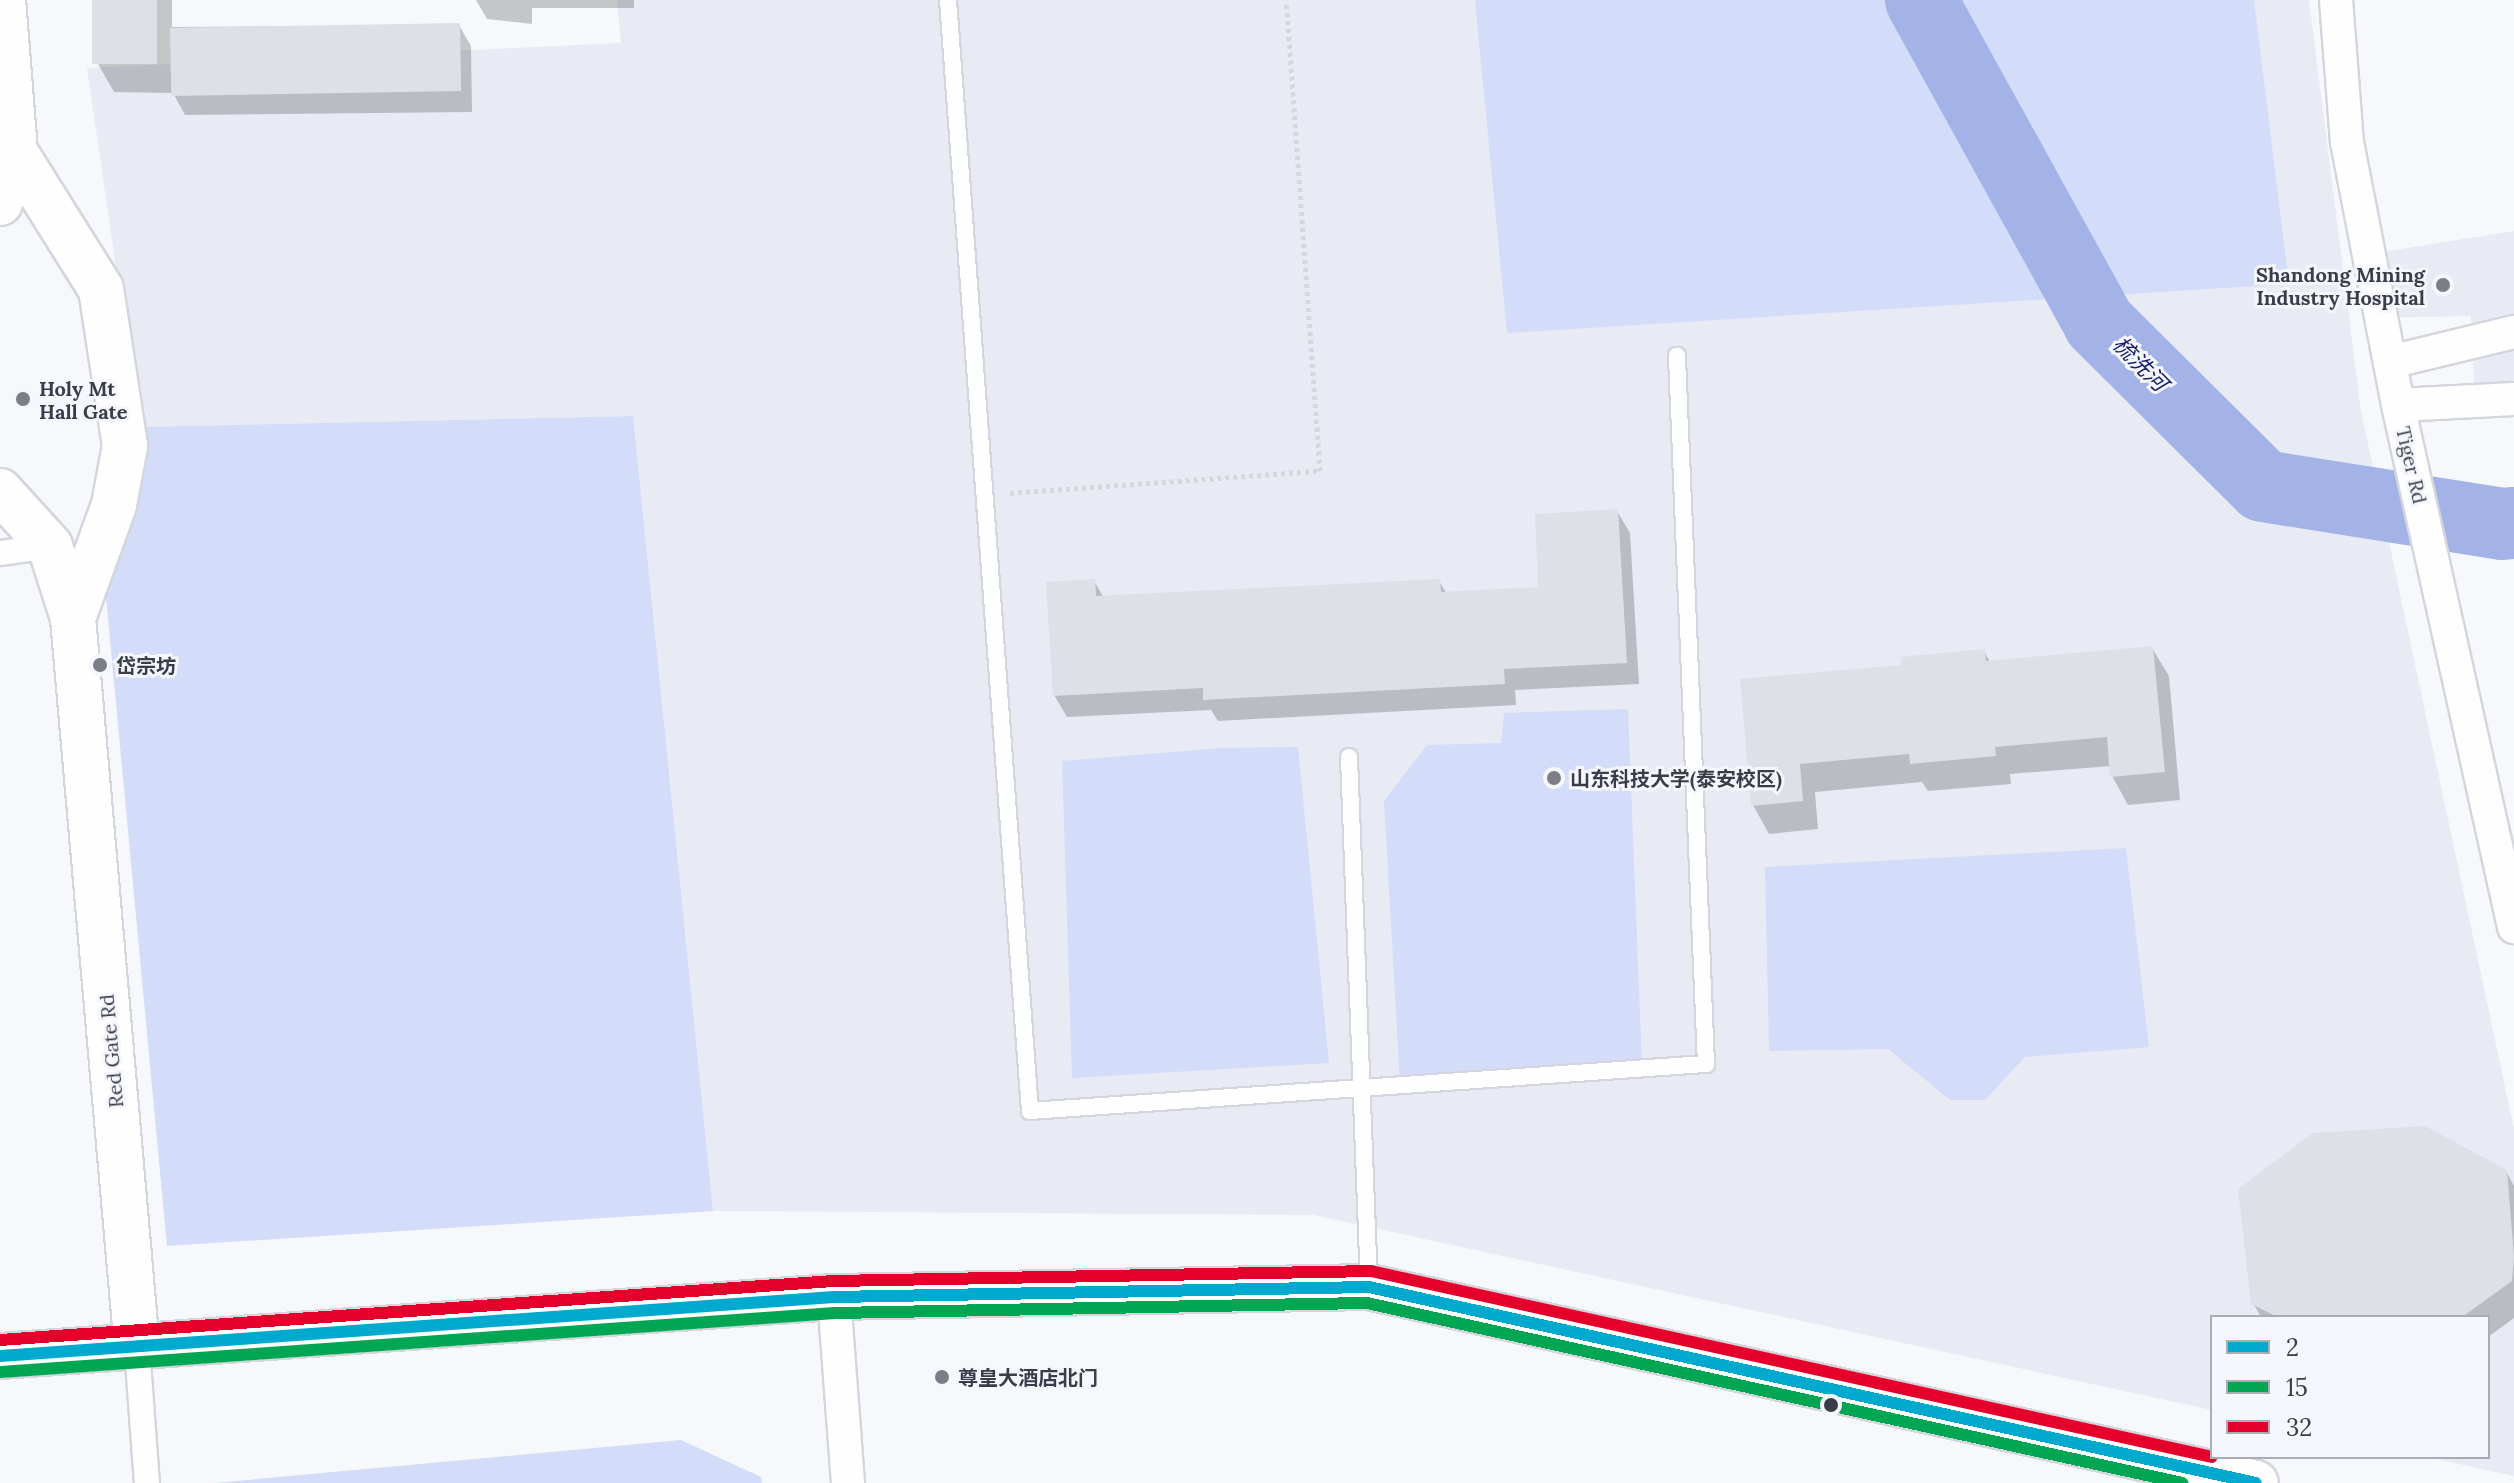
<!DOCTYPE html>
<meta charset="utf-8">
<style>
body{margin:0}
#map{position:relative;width:2514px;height:1483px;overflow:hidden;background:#f7f8fb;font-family:Lora,"Noto Sans SC",serif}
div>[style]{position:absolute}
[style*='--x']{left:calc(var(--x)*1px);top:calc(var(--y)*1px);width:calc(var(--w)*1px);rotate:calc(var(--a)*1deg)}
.built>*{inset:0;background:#e8ebf4}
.green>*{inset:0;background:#d3dcf8}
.shadow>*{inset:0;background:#0003}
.river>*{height:72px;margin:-36px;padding:0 36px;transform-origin:36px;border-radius:36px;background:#a4b3e7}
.building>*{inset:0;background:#dde0e7;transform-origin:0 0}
.path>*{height:5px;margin-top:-2.5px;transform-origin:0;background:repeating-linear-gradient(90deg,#d6d7d8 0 4px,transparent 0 8px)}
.roads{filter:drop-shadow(2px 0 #d4d6dd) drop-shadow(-2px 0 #d4d6dd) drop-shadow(0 2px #d4d6dd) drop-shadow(0 -2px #d4d6dd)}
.service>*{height:16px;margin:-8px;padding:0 8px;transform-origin:8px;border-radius:8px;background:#fefefe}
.pedestrian>*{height:24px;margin:-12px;padding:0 12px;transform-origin:12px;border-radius:12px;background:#fefefe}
.minor>*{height:32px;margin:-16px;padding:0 16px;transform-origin:16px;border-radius:16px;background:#fefefe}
.secondary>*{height:44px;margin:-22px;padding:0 22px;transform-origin:22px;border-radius:22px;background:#fefefe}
.bus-1>*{height:12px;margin:-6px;padding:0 6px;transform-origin:6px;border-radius:6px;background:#00a9ce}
.bus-2>*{height:12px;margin:-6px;padding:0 6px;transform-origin:6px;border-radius:6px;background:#00a651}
.bus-3>*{height:12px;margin:-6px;padding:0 6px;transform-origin:6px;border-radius:6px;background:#e4002b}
.dots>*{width:22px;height:22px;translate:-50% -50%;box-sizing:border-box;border:4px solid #f5f7fd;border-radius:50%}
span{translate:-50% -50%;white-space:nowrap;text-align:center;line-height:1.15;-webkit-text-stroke:6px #f5f7fd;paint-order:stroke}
.poi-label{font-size:20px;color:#393d48;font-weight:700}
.right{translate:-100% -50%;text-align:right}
.left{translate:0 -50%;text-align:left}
.street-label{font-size:20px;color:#393d48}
.water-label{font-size:22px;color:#171d6f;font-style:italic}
.legend{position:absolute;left:2210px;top:1315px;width:280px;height:144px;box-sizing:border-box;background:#f5f7fd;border:2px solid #aaadb5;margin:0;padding:10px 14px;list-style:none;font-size:24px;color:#393d48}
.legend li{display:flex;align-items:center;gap:16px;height:40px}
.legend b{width:40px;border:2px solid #aaadb5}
</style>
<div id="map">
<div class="built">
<div style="clip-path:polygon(617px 0,2309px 0,2361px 411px,2514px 1129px,2514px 1476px,2427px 1457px,2488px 1457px,2488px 1317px,2212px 1317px,2212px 1410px,1314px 1215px,713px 1211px,632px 416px,139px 427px,87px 68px,621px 43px)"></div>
<div style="clip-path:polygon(2514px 231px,2514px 383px,2474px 384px,2471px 316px,2369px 318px,2376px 253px)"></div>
</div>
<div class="green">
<div style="clip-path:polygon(1475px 0,2254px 0,2289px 284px,1507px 333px)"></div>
<div style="clip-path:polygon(633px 416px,713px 1211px,167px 1246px,104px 576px,139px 427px)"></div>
<div style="clip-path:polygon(1628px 709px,1642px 1066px,1400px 1084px,1384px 801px,1427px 745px,1501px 743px,1504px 713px)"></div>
<div style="clip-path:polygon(1298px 747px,1329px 1063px,1072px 1078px,1062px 761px,1221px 748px)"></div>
<div style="clip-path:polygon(2126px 848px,2149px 1047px,2025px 1057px,1985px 1100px,1950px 1100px,1888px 1049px,1769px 1051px,1765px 867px)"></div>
<div style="clip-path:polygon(681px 1440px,761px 1477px,762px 1483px,214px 1483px)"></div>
</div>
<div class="shadow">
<div style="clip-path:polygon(94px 0,172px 0,172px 27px,459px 25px,471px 46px,472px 112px,185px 115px,173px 93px,114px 92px,98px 64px)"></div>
<div style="clip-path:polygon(476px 0,634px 0,634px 8px,532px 8px,532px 24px,487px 19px)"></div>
<div style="clip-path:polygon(1617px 511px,1630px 533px,1639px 684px,1515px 690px,1516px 705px,1218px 721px,1211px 710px,1067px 717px,1054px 695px,1094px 581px,1104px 598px,1439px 581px,1447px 594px,1541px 588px)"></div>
<div style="clip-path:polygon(2152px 648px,2169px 676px,2180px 800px,2128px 805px,2112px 776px,2111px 766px,2010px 774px,2011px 784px,1928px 791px,1922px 782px,1815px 792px,1818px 829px,1769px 834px,1753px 805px,1903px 667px,1984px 651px,1990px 662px)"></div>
<div style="clip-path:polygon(2506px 1171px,2514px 1186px,2514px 1318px,2488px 1337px,2488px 1317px,2261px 1317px,2253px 1303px)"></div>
</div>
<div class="river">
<div style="--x:1921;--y:0;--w:369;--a:61.1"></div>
<div style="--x:2099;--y:323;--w:231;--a:44.8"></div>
<div style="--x:2263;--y:486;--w:242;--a:9"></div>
<div style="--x:2502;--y:524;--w:12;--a:-5"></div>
</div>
<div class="building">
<div style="left:92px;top:0;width:65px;height:64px"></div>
<div style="left:460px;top:23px;width:68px;height:290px;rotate:89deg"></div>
<div style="clip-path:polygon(1618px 509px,1627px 663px,1504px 669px,1505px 684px,1203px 700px,1203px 688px,1053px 696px,1046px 582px,1095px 579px,1096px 596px,1440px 579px,1441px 592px,1538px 587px,1535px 514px)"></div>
<div style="clip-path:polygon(2153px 646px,2165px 772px,2110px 777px,2107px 737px,1995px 747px,1996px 756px,1910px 764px,1909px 754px,1800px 764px,1803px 801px,1751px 806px,1740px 679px,1901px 665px,1901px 657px,1985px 649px,1986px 661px)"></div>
<div style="clip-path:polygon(2425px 1126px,2507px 1170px,2514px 1257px,2512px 1281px,2462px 1317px,2278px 1317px,2251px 1304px,2238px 1189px,2313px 1133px)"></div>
</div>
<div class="path">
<div style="--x:1010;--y:493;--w:311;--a:-4.1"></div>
<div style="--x:1320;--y:471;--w:472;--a:-94.1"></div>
</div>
<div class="roads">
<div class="service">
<div style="--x:948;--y:0;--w:1114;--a:85.78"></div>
<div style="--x:1030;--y:1111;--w:678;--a:-3.98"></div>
<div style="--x:1706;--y:1064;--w:709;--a:-92.35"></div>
<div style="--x:1349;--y:757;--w:528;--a:87.83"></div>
</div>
<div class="pedestrian">
<div style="--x:0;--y:553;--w:50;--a:-8"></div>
<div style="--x:137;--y:1348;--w:135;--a:85.8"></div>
</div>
<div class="minor">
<div style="--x:2336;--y:0;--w:142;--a:85.6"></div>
<div style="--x:2347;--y:142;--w:268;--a:79"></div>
<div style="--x:2398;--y:405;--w:535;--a:77.47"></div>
<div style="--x:2390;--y:362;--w:128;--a:-13.6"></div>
<div style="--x:2398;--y:405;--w:116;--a:-3"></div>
<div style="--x:834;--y:1297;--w:187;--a:85.7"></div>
</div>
<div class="secondary">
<div style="--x:15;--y:152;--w:162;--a:57.9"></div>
<div style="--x:101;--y:289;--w:159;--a:81.3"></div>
<div style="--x:125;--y:446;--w:60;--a:100.6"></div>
<div style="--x:114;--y:505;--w:120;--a:109.9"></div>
<div style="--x:0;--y:203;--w:53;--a:-73.6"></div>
<div style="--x:15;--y:152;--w:152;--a:-94.5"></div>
<div style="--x:0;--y:491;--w:74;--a:47.7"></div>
<div style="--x:50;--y:546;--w:76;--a:72.3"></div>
<div style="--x:73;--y:618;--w:733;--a:84.99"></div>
<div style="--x:0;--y:1356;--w:836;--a:-4.05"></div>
<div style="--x:834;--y:1297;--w:535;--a:-1.07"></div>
<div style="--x:1369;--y:1287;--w:908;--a:12.46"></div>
</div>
</div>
<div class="bus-1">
<div style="--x:0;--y:1356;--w:836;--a:-4.05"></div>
<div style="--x:834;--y:1297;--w:535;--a:-1.07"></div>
<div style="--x:1369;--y:1287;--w:908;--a:12.46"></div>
</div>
<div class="bus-2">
<div style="--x:1;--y:1372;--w:836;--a:-4.05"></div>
<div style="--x:835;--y:1313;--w:532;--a:-1.08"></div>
<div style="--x:1367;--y:1303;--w:835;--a:12.45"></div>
</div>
<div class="bus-3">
<div style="--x:0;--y:1340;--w:835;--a:-4.05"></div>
<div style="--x:833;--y:1281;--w:538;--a:-1.06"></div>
<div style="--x:1371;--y:1271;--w:861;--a:12.47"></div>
</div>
<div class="dots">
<div style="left:2443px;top:285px;background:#7c7e87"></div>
<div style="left:23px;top:399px;background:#7c7e87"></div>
<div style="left:100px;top:665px;background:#7c7e87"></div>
<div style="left:1554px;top:778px;background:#7c7e87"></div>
<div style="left:942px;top:1377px;background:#7c7e87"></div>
<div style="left:1831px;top:1405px;background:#393d48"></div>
</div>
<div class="poi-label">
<span class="right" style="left:2425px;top:286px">Shandong Mining<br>Industry Hospital</span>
<span class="left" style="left:39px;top:400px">Holy Mt<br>Hall Gate</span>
<span class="left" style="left:116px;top:665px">岱宗坊</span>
<span class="left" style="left:1570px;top:778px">山东科技大学(泰安校区)</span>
<span class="left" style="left:958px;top:1377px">尊皇大酒店北门</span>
</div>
<div class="street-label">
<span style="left:2412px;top:465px;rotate:77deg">Tiger Rd</span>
<span style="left:111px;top:1051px;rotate:-95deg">Red Gate Rd</span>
</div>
<div class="water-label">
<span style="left:2140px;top:364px;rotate:45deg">梳洗河</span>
</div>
<ul class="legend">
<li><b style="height:10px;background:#00a9ce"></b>2</li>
<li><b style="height:10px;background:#00a651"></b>15</li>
<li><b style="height:10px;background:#e4002b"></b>32</li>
</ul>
</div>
